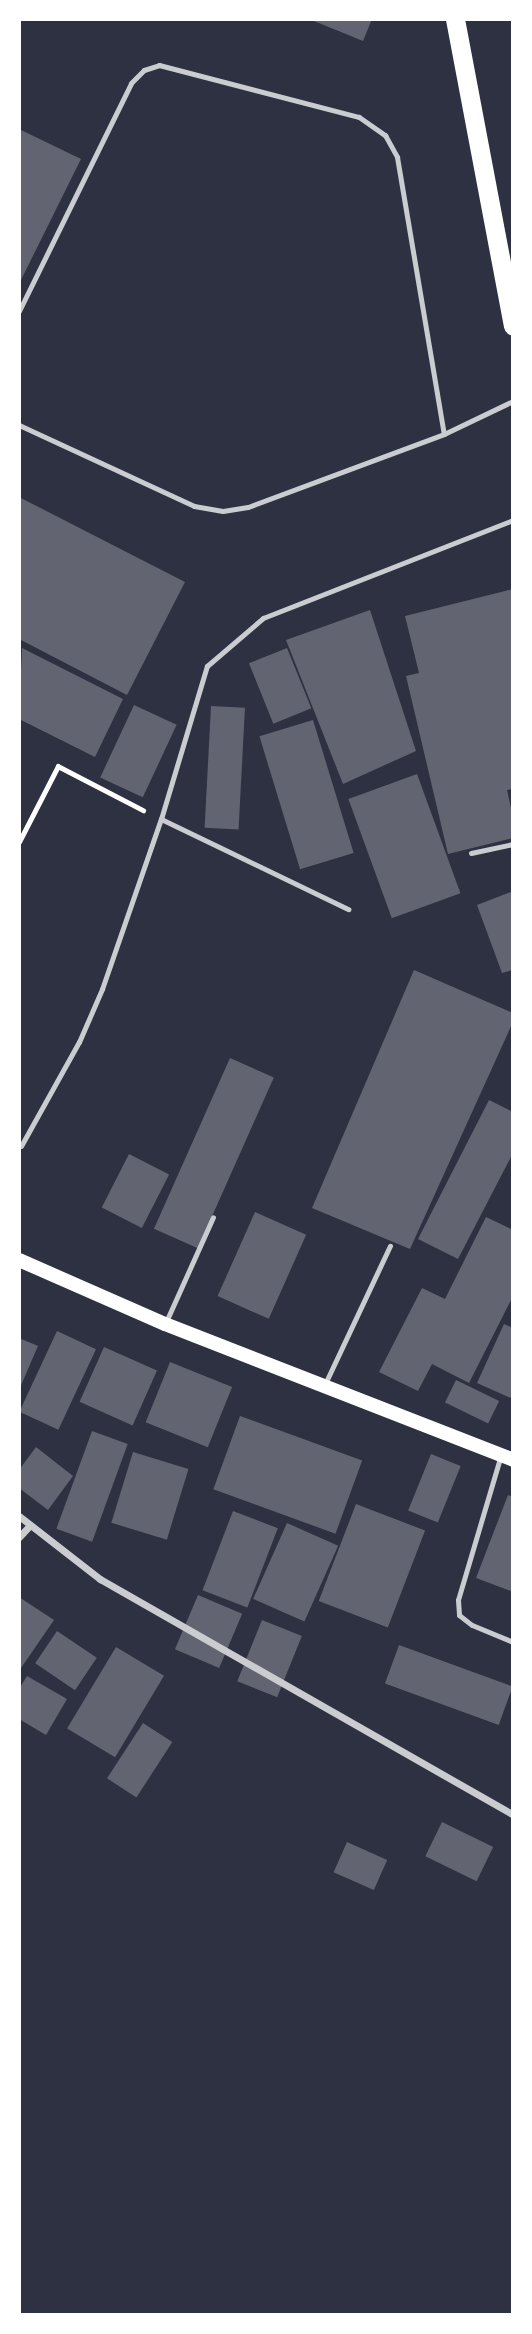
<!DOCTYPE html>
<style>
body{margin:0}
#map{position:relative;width:532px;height:2334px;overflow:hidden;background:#2d3142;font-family:Signika,sans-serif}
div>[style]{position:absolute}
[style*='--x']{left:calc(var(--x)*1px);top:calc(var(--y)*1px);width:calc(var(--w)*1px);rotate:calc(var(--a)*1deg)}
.building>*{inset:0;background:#626471;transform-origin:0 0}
.path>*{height:4.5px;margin:-2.25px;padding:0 2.25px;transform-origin:2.25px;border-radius:2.25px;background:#fff}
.service>*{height:5px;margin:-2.5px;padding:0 2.5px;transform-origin:2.5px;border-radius:2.5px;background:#caccd0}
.minor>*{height:7px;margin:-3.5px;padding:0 3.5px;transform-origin:3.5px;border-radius:3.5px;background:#caccd0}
.secondary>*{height:14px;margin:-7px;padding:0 7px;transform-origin:7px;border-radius:7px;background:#fff}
.trunk>*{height:19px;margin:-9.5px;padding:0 9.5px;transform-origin:9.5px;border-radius:9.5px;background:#fff}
span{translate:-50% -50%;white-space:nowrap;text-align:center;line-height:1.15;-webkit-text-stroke:7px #fff;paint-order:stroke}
.frame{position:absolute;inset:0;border:21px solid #fff;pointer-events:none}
</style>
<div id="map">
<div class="building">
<div style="clip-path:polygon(309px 19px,372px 19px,363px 41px)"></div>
<div style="clip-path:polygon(19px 129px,81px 159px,19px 284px)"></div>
<div style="clip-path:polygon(19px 497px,185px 582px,127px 695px,19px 639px)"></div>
<div style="clip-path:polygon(513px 589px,513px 789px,507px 790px,513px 817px,513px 838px,448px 854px,406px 676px,419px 673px,405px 616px)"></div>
<div style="clip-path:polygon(370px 610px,416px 751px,343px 784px,286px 640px)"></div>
<div style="clip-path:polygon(22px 648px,123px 699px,95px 757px,19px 719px)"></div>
<div style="left:287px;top:648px;width:65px;height:41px;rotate:68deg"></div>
<div style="left:134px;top:705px;width:47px;height:80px;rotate:25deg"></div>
<div style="left:211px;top:706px;width:34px;height:122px;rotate:3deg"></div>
<div style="left:313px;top:720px;width:139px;height:56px;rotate:73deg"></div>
<div style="left:417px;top:774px;width:127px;height:73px;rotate:70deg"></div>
<div style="clip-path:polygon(513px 891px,513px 970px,502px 973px,477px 905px)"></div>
<div style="clip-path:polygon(414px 970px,513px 1013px,513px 1022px,410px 1249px,312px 1208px)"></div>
<div style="left:230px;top:1058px;width:48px;height:187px;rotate:24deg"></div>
<div style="clip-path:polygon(489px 1100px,513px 1112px,513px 1153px,458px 1259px,418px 1239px)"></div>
<div style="left:129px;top:1154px;width:45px;height:60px;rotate:27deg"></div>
<div style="left:255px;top:1212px;width:56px;height:92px;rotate:24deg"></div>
<div style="clip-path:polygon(486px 1217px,513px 1230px,513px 1296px,469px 1383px,432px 1364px,418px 1391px,379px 1372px,422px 1288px,445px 1299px)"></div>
<div style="clip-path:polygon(504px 1324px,513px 1328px,513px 1399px,477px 1383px)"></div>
<div style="left:57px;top:1331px;width:43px;height:89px;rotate:25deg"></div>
<div style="clip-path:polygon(19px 1338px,38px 1346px,19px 1390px)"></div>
<div style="left:104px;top:1347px;width:58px;height:60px;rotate:24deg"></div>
<div style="left:170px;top:1362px;width:67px;height:65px;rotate:22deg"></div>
<div style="left:456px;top:1380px;width:48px;height:25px;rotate:26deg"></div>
<div style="left:240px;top:1416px;width:130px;height:78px;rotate:20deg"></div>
<div style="left:92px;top:1431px;width:38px;height:104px;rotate:20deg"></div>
<div style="clip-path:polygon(36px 1447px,73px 1476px,48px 1510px,19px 1488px,19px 1470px)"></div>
<div style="left:133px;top:1452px;width:58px;height:74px;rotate:17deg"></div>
<div style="left:431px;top:1454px;width:32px;height:61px;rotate:22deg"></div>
<div style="clip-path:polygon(508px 1495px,513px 1497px,513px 1592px,476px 1578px)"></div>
<div style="left:356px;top:1504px;width:74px;height:104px;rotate:21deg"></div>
<div style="left:233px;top:1511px;width:48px;height:85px;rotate:21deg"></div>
<div style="left:287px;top:1523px;width:56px;height:83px;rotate:24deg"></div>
<div style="left:198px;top:1595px;width:48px;height:59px;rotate:23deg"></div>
<div style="clip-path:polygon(19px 1597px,54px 1620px,19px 1671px)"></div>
<div style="left:262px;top:1620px;width:43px;height:66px;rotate:22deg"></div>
<div style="left:57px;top:1631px;width:48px;height:39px;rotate:34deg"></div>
<div style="left:399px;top:1645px;width:121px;height:41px;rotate:20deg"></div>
<div style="left:116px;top:1647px;width:56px;height:95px;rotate:31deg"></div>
<div style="clip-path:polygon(27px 1676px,67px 1699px,46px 1735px,19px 1719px,19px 1689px)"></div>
<div style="left:143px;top:1723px;width:35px;height:66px;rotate:33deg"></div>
<div style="left:442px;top:1822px;width:57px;height:38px;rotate:26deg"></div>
<div style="left:347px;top:1842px;width:44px;height:33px;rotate:24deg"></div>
</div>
<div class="path">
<div style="--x:19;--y:842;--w:85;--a:-62.8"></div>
<div style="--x:58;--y:766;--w:96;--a:27.4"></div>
</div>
<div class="service">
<div style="--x:19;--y:311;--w:254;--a:-63.8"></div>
<div style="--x:131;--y:83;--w:18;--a:-45"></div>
<div style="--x:144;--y:70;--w:16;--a:-18"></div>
<div style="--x:159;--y:65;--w:207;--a:14.6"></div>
<div style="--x:359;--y:117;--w:32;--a:35"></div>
<div style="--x:385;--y:135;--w:25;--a:61"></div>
<div style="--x:397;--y:157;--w:281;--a:80.4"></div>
<div style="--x:19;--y:425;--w:193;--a:24.8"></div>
<div style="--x:194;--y:506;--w:29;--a:10"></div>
<div style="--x:223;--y:511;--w:25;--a:-9"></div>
<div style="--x:248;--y:507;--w:209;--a:-20.4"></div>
<div style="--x:444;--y:434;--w:76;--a:-25.6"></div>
<div style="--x:161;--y:819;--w:208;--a:25.7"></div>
<div style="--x:471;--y:853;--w:43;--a:-12.1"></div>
<div style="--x:21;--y:1146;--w:119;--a:-60.9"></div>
<div style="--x:79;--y:1042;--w:58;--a:-66.5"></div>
<div style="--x:102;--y:989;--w:180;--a:-70.9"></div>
<div style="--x:161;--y:819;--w:160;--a:-73.3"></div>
<div style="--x:207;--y:666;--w:74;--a:-40.6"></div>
<div style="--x:263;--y:618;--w:269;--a:-21.4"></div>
<div style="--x:165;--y:1324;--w:117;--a:-65.8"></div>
<div style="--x:324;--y:1386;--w:155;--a:-64.8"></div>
<div style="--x:500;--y:1458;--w:148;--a:106.5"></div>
<div style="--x:458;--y:1600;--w:15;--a:86"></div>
<div style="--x:459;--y:1615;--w:16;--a:38"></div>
<div style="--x:472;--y:1625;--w:44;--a:22.5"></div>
</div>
<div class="minor">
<div style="--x:19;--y:1516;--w:103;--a:37.9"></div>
<div style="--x:100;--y:1579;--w:476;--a:29.7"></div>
<div style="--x:19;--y:1537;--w:16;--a:-47"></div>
</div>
<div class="secondary">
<div style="--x:19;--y:1260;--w:159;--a:23.7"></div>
<div style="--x:165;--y:1324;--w:374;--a:21.3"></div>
</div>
<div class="trunk">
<div style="--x:455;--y:19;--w:312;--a:79.3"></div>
</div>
<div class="frame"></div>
</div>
